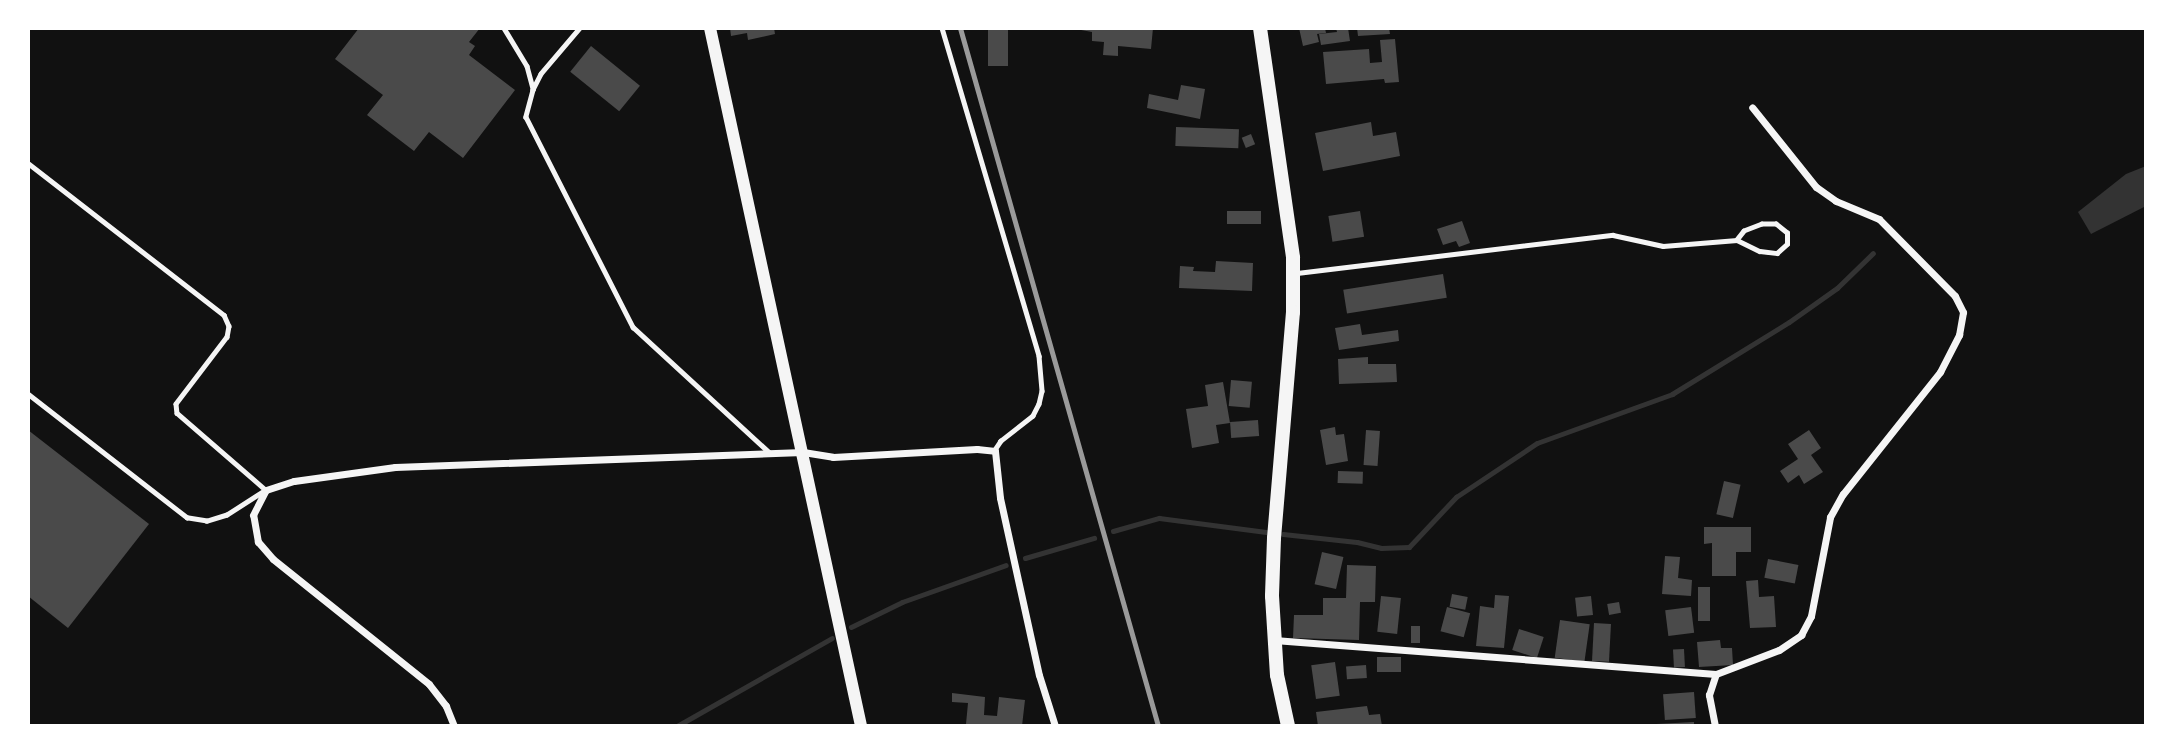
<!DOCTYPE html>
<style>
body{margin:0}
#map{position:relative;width:2174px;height:754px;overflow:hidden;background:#111;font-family:Arial,sans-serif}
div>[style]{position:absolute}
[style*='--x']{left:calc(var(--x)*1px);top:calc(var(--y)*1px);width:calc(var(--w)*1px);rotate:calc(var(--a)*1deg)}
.water>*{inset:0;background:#333}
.stream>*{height:5px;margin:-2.5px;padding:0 2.5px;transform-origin:2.5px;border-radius:2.5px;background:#333}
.building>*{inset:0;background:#4a4a4a;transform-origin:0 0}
.service>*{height:4.5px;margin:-2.25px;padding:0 2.25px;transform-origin:2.25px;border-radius:2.25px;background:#f5f5f5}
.minor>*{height:7px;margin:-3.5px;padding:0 3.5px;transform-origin:3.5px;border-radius:3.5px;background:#f5f5f5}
.tertiary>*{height:12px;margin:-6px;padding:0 6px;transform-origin:6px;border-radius:6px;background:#f5f5f5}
.primary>*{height:14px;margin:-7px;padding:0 7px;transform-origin:7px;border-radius:7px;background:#f5f5f5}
.rail>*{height:5px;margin:-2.5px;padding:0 2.5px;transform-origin:2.5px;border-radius:2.5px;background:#9a9a9a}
span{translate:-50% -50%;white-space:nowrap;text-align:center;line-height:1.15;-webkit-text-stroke:7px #fff;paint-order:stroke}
.frame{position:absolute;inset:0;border:30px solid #fff;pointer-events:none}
</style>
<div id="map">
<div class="water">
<div style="clip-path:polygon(2146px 166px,2146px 206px,2091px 234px,2078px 212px,2126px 174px)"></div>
</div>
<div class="stream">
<div style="--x:1113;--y:531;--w:48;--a:-15.8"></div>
<div style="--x:1159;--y:518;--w:108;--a:7.5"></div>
<div style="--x:1283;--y:534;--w:74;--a:6.2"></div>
<div style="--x:1357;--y:542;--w:25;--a:14"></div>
<div style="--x:1381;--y:548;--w:28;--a:-2"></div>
<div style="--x:1409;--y:547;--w:69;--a:-46.8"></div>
<div style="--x:1456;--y:497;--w:97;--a:-33.7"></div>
<div style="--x:1537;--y:443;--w:144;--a:-19.9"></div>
<div style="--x:1672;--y:394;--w:137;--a:-31.6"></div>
<div style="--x:1789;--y:322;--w:59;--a:-35.3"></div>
<div style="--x:1837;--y:288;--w:50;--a:-44.2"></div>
<div style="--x:1025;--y:558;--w:72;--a:-16.2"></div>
<div style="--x:851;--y:627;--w:57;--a:-26.1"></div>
<div style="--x:902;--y:602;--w:110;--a:-19.6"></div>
<div style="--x:677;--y:726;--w:178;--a:-29.6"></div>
</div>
<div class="building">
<div style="clip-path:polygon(359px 28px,480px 28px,469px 42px,475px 46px,469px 55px,515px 90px,463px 158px,429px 132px,414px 151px,367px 115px,383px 95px,335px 59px)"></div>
<div style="clip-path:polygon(730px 28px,774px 28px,775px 34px,748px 40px,747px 33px,731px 36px)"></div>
<div style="left:988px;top:28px;width:20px;height:38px"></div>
<div style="clip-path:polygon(1070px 28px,1153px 28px,1151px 49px,1118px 46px,1118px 56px,1103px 55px,1104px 42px,1092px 41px,1092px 32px)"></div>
<div style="clip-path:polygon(1299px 28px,1325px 28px,1326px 33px,1317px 34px,1319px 42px,1303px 46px)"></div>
<div style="clip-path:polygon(1336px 28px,1348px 28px,1350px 41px,1321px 45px,1319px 34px,1337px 32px)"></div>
<div style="clip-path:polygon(1357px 28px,1389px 28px,1390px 34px,1358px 36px)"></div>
<div style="clip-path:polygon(1395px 39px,1399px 82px,1385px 83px,1384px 79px,1326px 84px,1323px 52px,1369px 49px,1370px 63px,1382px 62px,1380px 40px)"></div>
<div style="left:591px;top:46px;width:63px;height:33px;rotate:39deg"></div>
<div style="clip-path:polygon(1181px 85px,1205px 89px,1200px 119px,1147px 108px,1149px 94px,1178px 100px)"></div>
<div style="clip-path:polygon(1371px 122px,1373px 136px,1396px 132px,1400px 156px,1323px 171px,1315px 133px)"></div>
<div style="left:1176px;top:127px;width:63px;height:19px;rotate:2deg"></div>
<div style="left:1251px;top:134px;width:11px;height:10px;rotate:68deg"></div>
<div style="left:1261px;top:211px;width:13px;height:34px;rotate:90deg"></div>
<div style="left:1360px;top:211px;width:26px;height:32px;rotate:81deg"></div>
<div style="clip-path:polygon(1462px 221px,1470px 243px,1459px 247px,1456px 241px,1443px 245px,1437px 229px)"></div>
<div style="clip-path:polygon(1216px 261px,1253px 263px,1252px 291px,1179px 288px,1180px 266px,1194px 267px,1193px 271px,1215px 272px)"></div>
<div style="left:1443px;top:274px;width:24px;height:101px;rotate:81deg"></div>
<div style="clip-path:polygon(1360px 324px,1362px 335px,1398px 330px,1399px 341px,1339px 350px,1335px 328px)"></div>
<div style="clip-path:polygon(1368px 357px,1368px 364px,1396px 364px,1397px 382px,1339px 384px,1338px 359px)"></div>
<div style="left:1231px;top:380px;width:21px;height:26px;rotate:5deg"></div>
<div style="clip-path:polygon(1223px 382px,1230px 423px,1216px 425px,1219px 443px,1192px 448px,1186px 409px,1208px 406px,1205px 385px)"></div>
<div style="left:1258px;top:420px;width:16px;height:28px;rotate:86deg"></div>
<div style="clip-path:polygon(1335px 427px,1336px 435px,1344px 434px,1348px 461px,1326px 465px,1320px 430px)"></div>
<div style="clip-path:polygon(28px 430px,149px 524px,68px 628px,28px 596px)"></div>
<div style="left:1366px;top:430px;width:14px;height:35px;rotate:4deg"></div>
<div style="clip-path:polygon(1809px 430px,1821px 448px,1811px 455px,1823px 472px,1804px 484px,1799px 475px,1788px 483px,1780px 471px,1798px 459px,1788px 444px)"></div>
<div style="left:1338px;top:471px;width:25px;height:12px;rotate:2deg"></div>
<div style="left:1724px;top:481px;width:17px;height:34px;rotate:13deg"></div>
<div style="clip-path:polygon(1704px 527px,1751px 527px,1751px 552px,1736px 552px,1736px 576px,1712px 576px,1712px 543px,1704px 544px)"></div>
<div style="left:1322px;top:552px;width:22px;height:33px;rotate:13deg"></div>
<div style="clip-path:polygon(1665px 556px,1680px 557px,1678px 578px,1692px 580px,1691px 596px,1662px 594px)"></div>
<div style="left:1768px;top:559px;width:31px;height:19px;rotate:11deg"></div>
<div style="clip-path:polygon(1347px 565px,1376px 566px,1375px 602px,1360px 602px,1359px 640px,1293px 638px,1294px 615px,1323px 615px,1323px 598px,1346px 598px)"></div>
<div style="clip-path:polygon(1758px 580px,1759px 597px,1774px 596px,1776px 627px,1750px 628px,1746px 581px)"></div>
<div style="left:1698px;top:587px;width:12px;height:34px"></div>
<div style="left:1452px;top:594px;width:16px;height:13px;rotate:11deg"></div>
<div style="clip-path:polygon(1495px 595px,1509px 596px,1504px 648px,1476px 646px,1480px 606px,1494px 608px)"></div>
<div style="left:1381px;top:596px;width:20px;height:36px;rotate:6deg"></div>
<div style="left:1591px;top:596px;width:19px;height:16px;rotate:84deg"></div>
<div style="left:1619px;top:602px;width:11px;height:12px;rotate:80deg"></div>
<div style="left:1447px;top:607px;width:24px;height:25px;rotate:15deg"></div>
<div style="left:1691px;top:607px;width:26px;height:26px;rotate:83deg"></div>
<div style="left:1560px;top:620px;width:30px;height:38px;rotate:8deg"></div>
<div style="left:1594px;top:623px;width:17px;height:38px;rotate:3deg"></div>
<div style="left:1411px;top:626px;width:9px;height:17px"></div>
<div style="left:1519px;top:629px;width:26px;height:22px;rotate:18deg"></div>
<div style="clip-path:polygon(1720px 640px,1721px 648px,1732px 648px,1733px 665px,1699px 667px,1697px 642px)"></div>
<div style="left:1684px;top:649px;width:18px;height:11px;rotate:87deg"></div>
<div style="left:1377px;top:657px;width:24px;height:15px"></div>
<div style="left:1335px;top:662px;width:34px;height:24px;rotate:82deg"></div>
<div style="left:1366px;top:665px;width:13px;height:20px;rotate:86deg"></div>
<div style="left:1694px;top:692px;width:26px;height:31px;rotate:86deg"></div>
<div style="clip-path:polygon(952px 693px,985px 697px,984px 715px,997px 716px,999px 697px,1025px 700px,1022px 726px,966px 724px,968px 703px,952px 702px)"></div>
<div style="clip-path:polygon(1367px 706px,1369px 715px,1380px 714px,1382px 726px,1318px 726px,1316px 712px)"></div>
<div style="clip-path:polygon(1694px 722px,1694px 726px,1656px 726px,1656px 724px)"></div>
</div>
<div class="service">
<div style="--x:504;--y:28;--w:44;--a:58.8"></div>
<div style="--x:527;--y:66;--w:24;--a:75"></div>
<div style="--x:580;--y:28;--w:60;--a:130.3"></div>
<div style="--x:541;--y:74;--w:18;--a:117"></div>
<div style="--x:533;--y:90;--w:28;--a:105"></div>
<div style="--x:526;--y:117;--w:236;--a:63"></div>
<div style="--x:633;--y:327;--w:186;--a:42.6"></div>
<div style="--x:942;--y:28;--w:342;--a:73.5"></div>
<div style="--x:1039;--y:356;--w:35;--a:85"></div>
<div style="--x:1042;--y:391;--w:13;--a:103"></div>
<div style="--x:1039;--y:404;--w:13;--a:117"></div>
<div style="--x:1033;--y:416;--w:41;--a:142"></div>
<div style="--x:1001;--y:441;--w:11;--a:124"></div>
<div style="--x:28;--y:163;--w:248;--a:37.8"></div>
<div style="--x:224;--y:315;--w:12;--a:66"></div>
<div style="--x:229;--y:326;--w:11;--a:100"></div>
<div style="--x:227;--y:337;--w:84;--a:127.3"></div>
<div style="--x:176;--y:404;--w:9;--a:84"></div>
<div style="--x:177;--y:413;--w:118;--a:40.9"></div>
<div style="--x:266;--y:490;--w:46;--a:147.3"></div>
<div style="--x:227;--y:515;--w:21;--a:163"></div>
<div style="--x:207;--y:521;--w:20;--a:-171"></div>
<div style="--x:187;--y:518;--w:202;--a:-142.1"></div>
<div style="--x:1297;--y:273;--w:318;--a:-6.9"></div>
<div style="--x:1613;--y:235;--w:51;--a:12.4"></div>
<div style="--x:1663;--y:246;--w:74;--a:-4.6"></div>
<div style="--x:1737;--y:240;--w:25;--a:26"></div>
<div style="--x:1760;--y:251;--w:17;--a:7"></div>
<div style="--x:1777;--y:253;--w:13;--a:-42"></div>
<div style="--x:1787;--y:244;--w:11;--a:-90"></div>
<div style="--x:1787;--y:233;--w:14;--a:-141"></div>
<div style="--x:1776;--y:224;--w:14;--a:180"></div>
<div style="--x:1762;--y:224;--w:19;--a:159"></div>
<div style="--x:1744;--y:231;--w:11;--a:128"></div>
</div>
<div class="minor">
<div style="--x:1274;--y:640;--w:443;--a:4.4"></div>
<div style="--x:1716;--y:674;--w:67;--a:-20.9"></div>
<div style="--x:1779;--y:650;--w:27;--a:-34"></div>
<div style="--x:1801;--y:635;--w:21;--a:-62"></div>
<div style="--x:1811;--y:616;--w:101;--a:-79.1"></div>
<div style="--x:1830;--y:517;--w:26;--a:-61"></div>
<div style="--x:1843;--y:494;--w:156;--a:-51.5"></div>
<div style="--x:1940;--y:372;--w:42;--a:-62.8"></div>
<div style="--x:1959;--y:335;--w:23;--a:-80"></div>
<div style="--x:1963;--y:312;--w:18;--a:-117"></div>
<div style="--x:1955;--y:296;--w:108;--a:-134.6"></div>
<div style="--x:1879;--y:219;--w:47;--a:-157.3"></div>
<div style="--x:1836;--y:201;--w:24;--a:-145"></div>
<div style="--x:1816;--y:187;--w:102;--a:-128.7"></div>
<div style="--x:454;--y:726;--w:22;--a:-112"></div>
<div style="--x:446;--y:706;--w:28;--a:-128"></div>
<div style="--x:429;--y:684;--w:200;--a:-141.3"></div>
<div style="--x:273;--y:559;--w:23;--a:-131"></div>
<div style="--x:258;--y:542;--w:27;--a:-100"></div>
<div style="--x:253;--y:515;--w:28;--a:-63"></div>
<div style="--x:266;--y:490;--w:29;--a:-18"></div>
<div style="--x:294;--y:481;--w:102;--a:-7.9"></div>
<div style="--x:395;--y:467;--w:408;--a:-2.1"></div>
<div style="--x:803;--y:452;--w:30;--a:9"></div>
<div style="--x:833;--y:457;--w:144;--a:-3.2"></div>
<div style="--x:977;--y:449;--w:18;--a:6"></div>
<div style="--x:995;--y:451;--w:47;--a:83.9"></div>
<div style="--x:1000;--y:498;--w:181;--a:77.6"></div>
<div style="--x:1039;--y:675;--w:53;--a:72.6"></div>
<div style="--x:1715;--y:726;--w:32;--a:-101"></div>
<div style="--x:1709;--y:695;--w:22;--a:-72"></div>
</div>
<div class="tertiary">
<div style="--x:710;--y:28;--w:714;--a:77.79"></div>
</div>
<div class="primary">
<div style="--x:1260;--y:28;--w:232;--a:81.8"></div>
<div style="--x:1293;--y:258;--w:54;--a:90"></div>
<div style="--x:1293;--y:312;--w:227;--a:94.8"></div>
<div style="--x:1274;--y:538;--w:58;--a:92"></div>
<div style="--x:1272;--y:596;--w:79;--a:86.4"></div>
<div style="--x:1277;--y:675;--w:52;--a:77.8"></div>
</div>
<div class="rail">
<div style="--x:960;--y:28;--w:726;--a:74.16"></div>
</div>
<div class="frame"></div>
</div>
